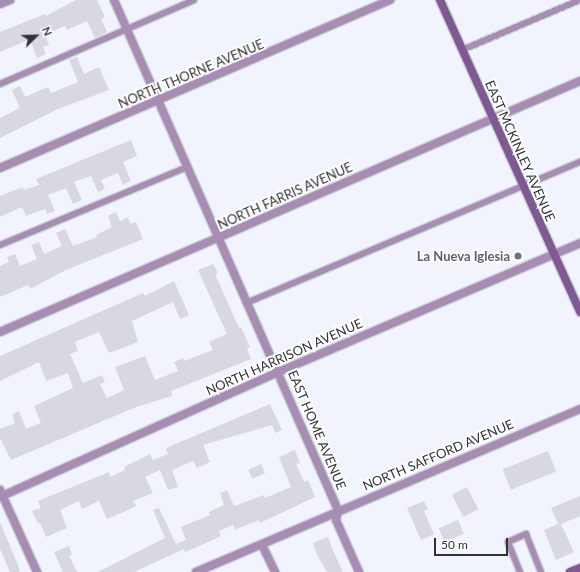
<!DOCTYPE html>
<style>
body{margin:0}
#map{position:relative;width:580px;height:572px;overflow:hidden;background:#f1f4fd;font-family:Lato,sans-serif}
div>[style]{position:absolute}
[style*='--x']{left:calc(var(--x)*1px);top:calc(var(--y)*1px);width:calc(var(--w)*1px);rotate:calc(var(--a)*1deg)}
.building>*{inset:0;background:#d9d7e0;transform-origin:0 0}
.roads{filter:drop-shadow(1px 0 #ced1d9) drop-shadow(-1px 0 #ced1d9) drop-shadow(0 1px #ced1d9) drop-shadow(0 -1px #ced1d9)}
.lane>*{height:6px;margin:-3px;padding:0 3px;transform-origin:3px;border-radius:3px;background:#a78cb3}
.street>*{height:8px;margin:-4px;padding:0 4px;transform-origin:4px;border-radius:4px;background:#a78cb3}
.secondary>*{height:8px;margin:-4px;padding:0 4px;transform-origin:4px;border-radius:4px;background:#815992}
.dots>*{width:11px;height:11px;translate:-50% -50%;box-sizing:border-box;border:2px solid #fff;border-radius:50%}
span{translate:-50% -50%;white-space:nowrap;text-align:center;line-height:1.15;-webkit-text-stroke:4px #fff;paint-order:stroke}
.street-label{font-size:13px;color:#313236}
.worship-label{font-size:13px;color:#5b616d;font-weight:700}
.right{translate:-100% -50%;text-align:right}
.north{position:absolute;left:16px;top:16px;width:40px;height:40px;-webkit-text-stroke:3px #fff;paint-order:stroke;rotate:67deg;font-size:11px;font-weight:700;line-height:16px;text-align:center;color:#313236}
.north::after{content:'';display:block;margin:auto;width:14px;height:18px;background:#313236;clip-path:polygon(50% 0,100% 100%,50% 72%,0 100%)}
.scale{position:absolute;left:434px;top:538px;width:74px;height:18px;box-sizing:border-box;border:2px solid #313236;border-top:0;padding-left:5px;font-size:12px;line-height:14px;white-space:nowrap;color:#313236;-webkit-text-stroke:3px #fff;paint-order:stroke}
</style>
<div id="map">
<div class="building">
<div style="clip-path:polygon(76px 0,97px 0,105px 17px,101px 19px,107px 32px,95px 38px,87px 21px,67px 30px,65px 26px,45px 35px,49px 45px,43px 47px,46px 54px,37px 58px,30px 39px,0 52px,0 32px,45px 14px,46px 16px)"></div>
<div style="clip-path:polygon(77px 57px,84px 74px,99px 67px,109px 90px,58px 109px,0 138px,0 118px,20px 108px,12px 90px,20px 86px,25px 97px,48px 87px,51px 93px,78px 82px,69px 60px)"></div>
<div style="clip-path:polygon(131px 140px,137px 156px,123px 162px,131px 181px,123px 185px,118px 173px,101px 180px,105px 189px,98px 192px,91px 176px,74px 182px,82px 200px,73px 204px,66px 188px,48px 195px,55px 211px,47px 214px,45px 209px,26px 216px,22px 207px,0 217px,0 196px,23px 187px,24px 190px,39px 185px,36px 179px)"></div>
<div style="clip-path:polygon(116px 212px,120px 221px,128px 217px,130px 224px,136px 222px,143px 239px,66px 270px,30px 289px,28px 285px,0 297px,0 266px,9px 262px,7px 257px,15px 254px,20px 266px,37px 259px,31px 245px,39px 242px,44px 254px,62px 246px,56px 233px,65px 229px,73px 246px,97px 237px,96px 235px,112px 227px,108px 216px)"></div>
<div style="clip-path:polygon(213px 264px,218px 273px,215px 274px,239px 328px,241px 327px,250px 347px,247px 349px,251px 359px,171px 391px,172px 396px,136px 407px,11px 460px,0 438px,0 429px,15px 423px,12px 414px,19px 411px,26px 429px,41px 423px,34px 406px,73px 388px,68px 373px,46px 381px,39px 362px,0 381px,0 356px,143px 293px,145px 296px,174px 281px,189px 315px,180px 319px,173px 302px,132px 321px,138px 342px,109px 353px,99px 332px,75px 342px,78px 351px,70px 354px,83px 383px,102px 375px,105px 382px,100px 384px,107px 398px,124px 390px,115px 367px,145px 356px,155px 380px,178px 371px,174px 362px,183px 358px,184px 361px,213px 350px,209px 342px,227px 334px,198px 270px)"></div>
<div style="clip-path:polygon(270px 404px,282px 430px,275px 433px,272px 425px,203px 445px,210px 462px,197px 468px,193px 461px,172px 470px,178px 487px,168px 490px,160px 470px,145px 477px,153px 493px,133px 501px,136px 506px,128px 510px,107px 519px,99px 501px,82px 509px,79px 501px,60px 510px,67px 528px,46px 537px,40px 523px,38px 524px,32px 511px,41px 508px,38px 501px,109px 472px,110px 477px,125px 470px,124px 467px,150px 454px,153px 460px,168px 454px,166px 448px)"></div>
<div style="clip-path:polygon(295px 450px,300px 463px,296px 464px,304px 482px,308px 480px,315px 497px,260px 523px,259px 520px,235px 530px,233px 525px,219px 531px,221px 536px,213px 540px,185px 552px,184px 549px,134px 572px,98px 572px,165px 538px,153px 510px,159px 508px,176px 544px,186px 540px,181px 527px,210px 515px,209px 512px,224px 505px,220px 493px,227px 490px,234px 506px,264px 495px,265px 498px,291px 487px,279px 457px)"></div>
<div style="left:548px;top:451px;width:22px;height:49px;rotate:68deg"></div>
<div style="left:261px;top:464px;width:10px;height:14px;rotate:66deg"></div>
<div style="left:467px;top:487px;width:25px;height:17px;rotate:63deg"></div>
<div style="clip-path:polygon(580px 496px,580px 516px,561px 524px,574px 552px,556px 560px,544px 530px,558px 524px,551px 508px)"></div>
<div style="clip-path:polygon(424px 501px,428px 509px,424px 511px,434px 534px,421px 540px,407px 508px)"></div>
<div style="left:458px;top:520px;width:15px;height:21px;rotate:67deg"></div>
<div style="clip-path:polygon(0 522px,18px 565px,20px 572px,10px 572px,0 549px)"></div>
<div style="clip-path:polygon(328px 537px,332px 548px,343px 572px,327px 572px,318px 557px,313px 543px)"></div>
<div style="clip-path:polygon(69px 546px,72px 555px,69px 556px,77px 572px,63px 572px,54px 552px)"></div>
</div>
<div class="roads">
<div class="lane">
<div style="--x:462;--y:50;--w:128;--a:-23"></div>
<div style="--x:0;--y:84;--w:211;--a:-23.4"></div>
<div style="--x:0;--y:245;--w:203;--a:-22.6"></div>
<div style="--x:246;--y:303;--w:363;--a:-22.9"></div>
<div style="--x:520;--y:572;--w:32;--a:-112"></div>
<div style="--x:508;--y:542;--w:20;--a:-24"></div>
<div style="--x:526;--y:534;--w:41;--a:68.5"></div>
</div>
<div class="street">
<div style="--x:114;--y:0;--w:557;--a:66.29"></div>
<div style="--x:338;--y:510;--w:10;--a:101"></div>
<div style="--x:336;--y:520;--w:57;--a:66.1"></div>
<div style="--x:0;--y:4;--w:11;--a:-22"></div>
<div style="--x:0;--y:168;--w:425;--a:-23.3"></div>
<div style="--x:0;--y:332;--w:632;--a:-23.4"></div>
<div style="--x:0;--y:490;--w:90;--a:65.7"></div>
<div style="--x:0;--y:497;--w:305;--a:-24.2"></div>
<div style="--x:278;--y:372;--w:328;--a:-23.1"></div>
<div style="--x:262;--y:545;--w:30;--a:64"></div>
<div style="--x:196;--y:572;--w:417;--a:-23"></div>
</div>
<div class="secondary">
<div style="--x:440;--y:0;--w:342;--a:65.8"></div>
<div style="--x:570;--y:572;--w:11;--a:-22"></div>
</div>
</div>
<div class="dots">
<div style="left:518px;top:256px;background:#6b7280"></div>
</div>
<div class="street-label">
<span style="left:191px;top:74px;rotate:-23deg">NORTH THORNE AVENUE</span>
<span style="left:520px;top:151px;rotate:66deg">EAST MCKINLEY AVENUE</span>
<span style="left:285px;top:196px;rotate:-24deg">NORTH FARRIS AVENUE</span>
<span style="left:284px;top:357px;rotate:-24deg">NORTH HARRISON AVENUE</span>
<span style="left:317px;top:430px;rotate:67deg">EAST HOME AVENUE</span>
<span style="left:438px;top:455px;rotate:-23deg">NORTH SAFFORD AVENUE</span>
</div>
<div class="worship-label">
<span class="right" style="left:510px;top:256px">La Nueva Iglesia</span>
</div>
<div class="north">N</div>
<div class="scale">50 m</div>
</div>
